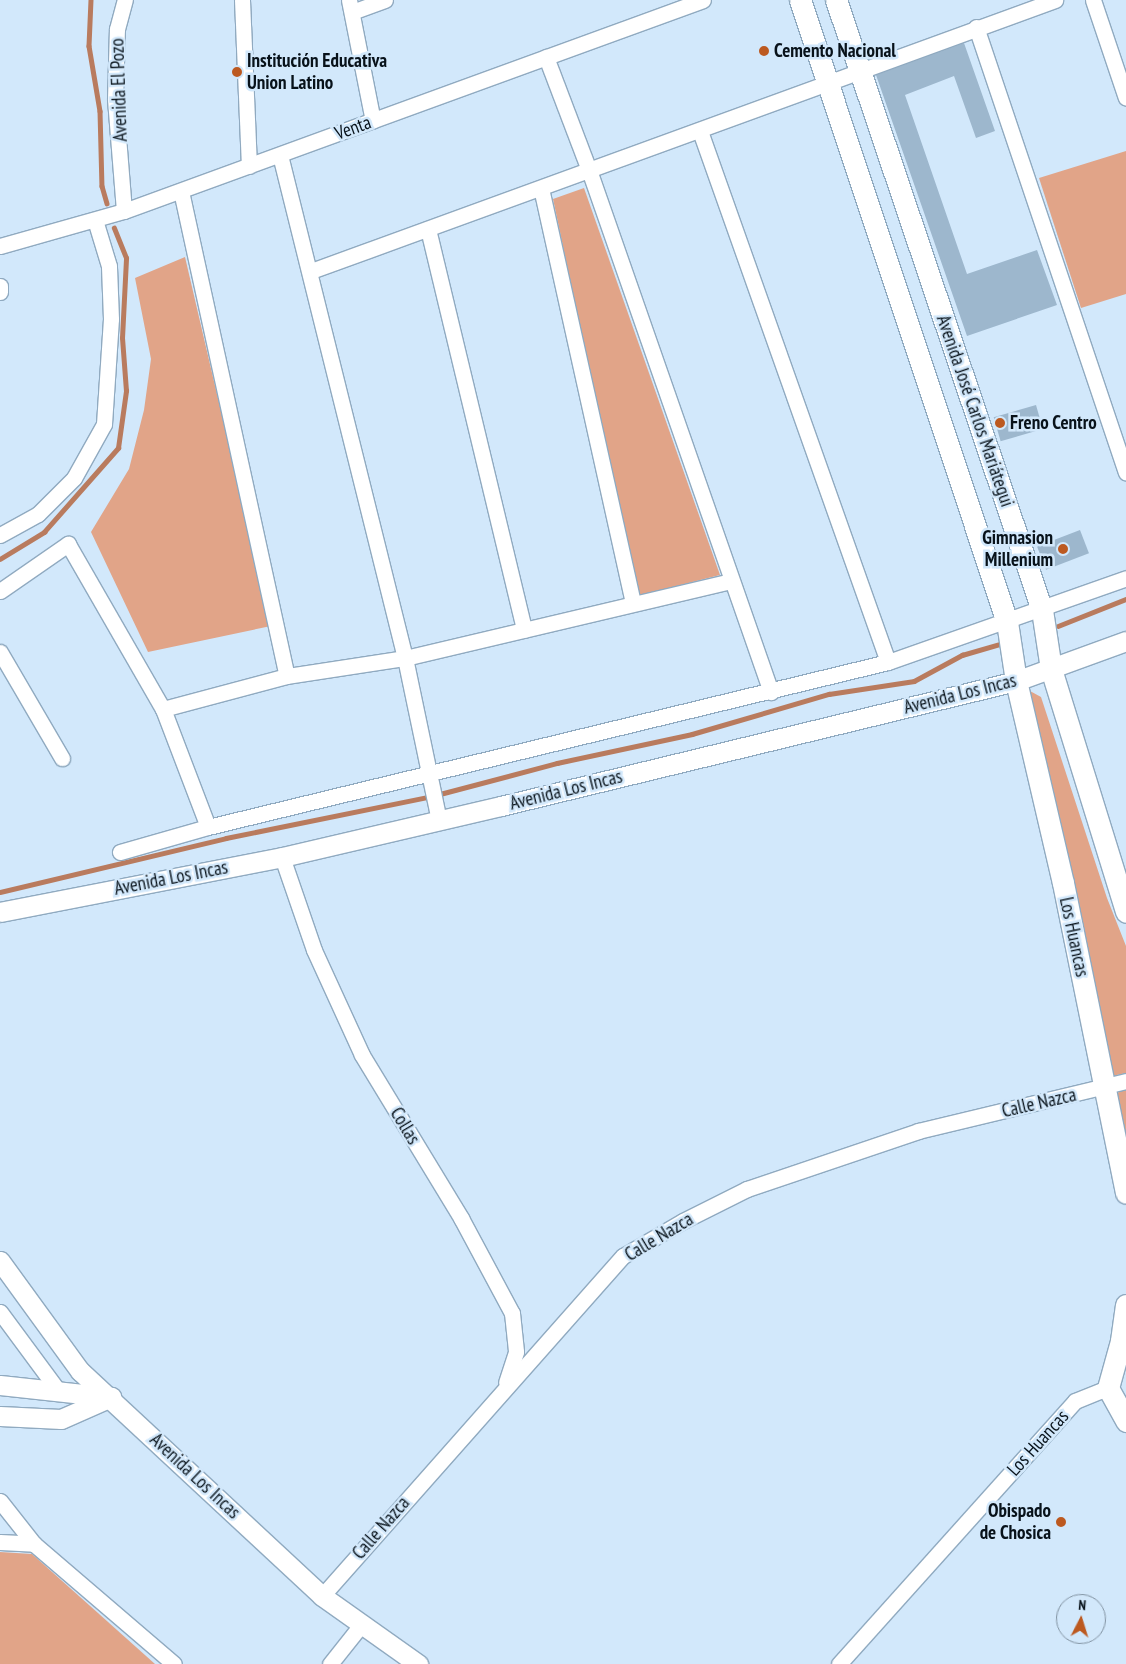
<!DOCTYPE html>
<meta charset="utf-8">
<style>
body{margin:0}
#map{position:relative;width:1126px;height:1664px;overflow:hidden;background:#d2e8fb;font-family:"PT Sans Narrow",sans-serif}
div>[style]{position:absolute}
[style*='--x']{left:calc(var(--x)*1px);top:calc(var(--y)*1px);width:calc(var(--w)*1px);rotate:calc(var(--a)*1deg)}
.green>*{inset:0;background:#e1a488}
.stream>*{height:4.5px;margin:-2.25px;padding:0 2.25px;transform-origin:2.25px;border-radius:2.25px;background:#b97b5e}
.building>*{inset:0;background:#9db7cd;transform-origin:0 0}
.roads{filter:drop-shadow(1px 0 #90aac0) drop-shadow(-1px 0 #90aac0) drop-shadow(0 1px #90aac0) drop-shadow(0 -1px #90aac0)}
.minor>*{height:15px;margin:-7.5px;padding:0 7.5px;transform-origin:7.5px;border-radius:7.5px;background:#fff}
.tertiary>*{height:19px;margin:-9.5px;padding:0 9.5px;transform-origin:9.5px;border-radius:9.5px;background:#fff}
.secondary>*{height:21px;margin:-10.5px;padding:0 10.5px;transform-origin:10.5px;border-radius:10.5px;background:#fff}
.dots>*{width:14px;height:14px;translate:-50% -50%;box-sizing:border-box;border:2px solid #d2e8fb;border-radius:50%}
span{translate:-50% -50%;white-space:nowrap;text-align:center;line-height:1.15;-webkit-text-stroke:5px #d2e8fb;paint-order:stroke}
.poi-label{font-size:19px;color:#08121a;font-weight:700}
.left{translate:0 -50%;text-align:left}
.right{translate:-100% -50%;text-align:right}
.street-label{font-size:19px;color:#08121a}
.north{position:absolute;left:1056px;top:1594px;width:50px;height:50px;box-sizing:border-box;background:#d2e8fb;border:1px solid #8192a1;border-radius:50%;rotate:5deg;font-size:14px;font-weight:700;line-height:20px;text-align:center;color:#08121a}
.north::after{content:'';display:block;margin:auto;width:18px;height:22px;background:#bc5920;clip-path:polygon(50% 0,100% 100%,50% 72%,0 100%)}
</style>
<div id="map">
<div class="green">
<div style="clip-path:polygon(1126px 151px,1126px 294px,1081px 308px,1039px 178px)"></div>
<div style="clip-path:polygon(584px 188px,720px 575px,637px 596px,553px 199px)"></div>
<div style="clip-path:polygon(185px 257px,271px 626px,148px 652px,91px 532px,129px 469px,144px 410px,151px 359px,135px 278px)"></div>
<div style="clip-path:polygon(1030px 691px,1041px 697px,1107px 898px,1126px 946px,1126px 1073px,1098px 1079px,1026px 696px)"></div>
<div style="clip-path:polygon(1126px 1086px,1126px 1156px,1113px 1097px)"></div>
<div style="clip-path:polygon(0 1552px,32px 1554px,155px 1664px,0 1664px)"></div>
</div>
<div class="stream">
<div style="--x:91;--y:0;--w:46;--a:92.5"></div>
<div style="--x:89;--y:46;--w:66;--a:80.4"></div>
<div style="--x:100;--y:111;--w:75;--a:88.5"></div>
<div style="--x:102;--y:186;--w:18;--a:74"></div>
<div style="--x:0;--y:559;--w:52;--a:-31.5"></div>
<div style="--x:44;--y:532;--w:112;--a:-48.6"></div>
<div style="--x:118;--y:448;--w:58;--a:-82"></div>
<div style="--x:126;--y:391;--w:53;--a:-94.3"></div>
<div style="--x:122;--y:338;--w:80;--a:-87.1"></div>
<div style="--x:126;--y:258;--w:32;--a:-112"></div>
<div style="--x:1058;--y:626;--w:73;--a:-21.7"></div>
<div style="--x:440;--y:794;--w:121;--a:-14.8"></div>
<div style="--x:557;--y:763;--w:138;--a:-12.1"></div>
<div style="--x:692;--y:734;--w:143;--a:-16.3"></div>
<div style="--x:829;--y:694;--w:86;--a:-8.7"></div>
<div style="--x:914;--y:681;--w:55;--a:-28.4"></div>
<div style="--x:962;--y:655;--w:43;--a:-16.3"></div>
<div style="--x:0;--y:892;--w:232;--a:-13.4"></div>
<div style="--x:226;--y:838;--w:206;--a:-11.5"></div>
</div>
<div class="building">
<div style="clip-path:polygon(964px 43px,995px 131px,976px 138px,954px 76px,905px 95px,967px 274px,1037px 250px,1057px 305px,967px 336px,876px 75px)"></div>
<div style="left:1036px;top:405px;width:25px;height:44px;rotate:74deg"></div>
<div style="left:1080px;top:530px;width:25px;height:46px;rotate:69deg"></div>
</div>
<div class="roads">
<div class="minor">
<div style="--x:242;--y:0;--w:166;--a:87.6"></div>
<div style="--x:349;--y:0;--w:123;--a:78.8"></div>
<div style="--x:1093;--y:0;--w:103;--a:71.4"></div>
<div style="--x:352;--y:12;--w:35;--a:-20"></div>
<div style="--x:976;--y:27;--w:470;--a:71.4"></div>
<div style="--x:546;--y:57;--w:121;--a:69.2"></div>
<div style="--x:589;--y:170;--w:553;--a:70.78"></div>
<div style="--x:700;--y:131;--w:563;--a:70.5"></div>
<div style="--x:280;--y:155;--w:518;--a:76.04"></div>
<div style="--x:405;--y:658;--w:167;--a:78.2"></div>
<div style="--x:541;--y:188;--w:425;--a:77.5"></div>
<div style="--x:181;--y:191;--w:496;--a:77.7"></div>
<div style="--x:124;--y:211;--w:112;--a:-94.6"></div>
<div style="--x:115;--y:99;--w:70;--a:-88.4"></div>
<div style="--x:117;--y:29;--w:30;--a:-75"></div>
<div style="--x:428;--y:229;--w:412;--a:76.5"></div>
<div style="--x:0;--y:246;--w:129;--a:-15.8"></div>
<div style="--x:124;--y:211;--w:616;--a:-20.02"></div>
<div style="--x:311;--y:271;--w:792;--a:-20.01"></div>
<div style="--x:0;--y:286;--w:6;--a:90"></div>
<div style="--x:0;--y:535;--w:43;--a:-28.9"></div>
<div style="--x:38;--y:514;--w:51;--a:-45"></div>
<div style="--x:74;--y:478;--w:62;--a:-60.9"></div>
<div style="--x:104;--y:424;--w:105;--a:-86.2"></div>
<div style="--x:111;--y:319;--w:53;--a:-92.2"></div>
<div style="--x:109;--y:266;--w:48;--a:-106.9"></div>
<div style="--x:0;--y:591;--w:83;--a:-34.7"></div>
<div style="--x:68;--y:544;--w:190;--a:60.1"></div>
<div style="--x:163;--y:709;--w:126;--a:69.1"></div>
<div style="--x:0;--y:652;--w:123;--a:59.7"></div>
<div style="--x:163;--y:709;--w:128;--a:-14.9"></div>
<div style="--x:287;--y:676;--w:119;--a:-8.7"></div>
<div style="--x:405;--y:658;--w:334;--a:-13.3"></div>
<div style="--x:120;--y:852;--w:91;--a:-15.9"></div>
<div style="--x:208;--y:827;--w:700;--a:-13.64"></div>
<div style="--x:888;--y:662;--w:252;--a:-19.4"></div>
<div style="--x:282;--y:857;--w:98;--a:71"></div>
<div style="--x:314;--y:950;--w:115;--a:65.4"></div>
<div style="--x:362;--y:1055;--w:191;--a:58.7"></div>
<div style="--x:461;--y:1218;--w:108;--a:61.8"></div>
<div style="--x:512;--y:1313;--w:39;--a:84"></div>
<div style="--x:516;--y:1352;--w:32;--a:108"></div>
<div style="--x:0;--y:1312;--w:96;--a:53.5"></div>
<div style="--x:0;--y:1501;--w:55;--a:51.7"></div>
<div style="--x:34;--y:1544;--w:184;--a:40.6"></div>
<div style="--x:0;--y:1542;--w:34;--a:3"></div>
<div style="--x:322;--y:1596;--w:454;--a:-48.5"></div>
<div style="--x:623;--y:1256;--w:69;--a:-30.3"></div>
<div style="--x:683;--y:1221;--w:72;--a:-26.6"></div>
<div style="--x:747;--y:1189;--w:181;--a:-18.7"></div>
<div style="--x:918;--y:1131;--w:214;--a:-13.5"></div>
<div style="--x:330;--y:1664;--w:50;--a:-51.5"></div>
<div style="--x:839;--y:1664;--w:353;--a:-48.1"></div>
<div style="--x:1075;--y:1401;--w:35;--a:-22"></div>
</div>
<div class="tertiary">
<div style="--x:0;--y:912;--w:287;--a:-11"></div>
<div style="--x:282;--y:857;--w:225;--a:-13.1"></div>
<div style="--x:501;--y:806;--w:530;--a:-13.64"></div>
<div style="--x:1016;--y:681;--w:117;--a:-20"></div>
<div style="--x:0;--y:1261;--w:136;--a:54"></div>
<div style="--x:80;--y:1371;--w:330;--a:42.9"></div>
<div style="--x:322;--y:1596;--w:118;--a:35.3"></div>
<div style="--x:0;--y:1385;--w:111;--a:6.2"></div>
<div style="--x:0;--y:1416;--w:61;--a:2.8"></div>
<div style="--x:61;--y:1419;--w:55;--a:-23.7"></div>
</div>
<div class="secondary">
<div style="--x:800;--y:0;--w:656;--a:71.59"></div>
<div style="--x:1007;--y:622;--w:60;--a:81.3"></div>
<div style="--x:1016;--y:681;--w:207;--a:76.9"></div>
<div style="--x:1063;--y:883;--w:316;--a:78.5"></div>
<div style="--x:836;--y:0;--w:644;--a:71.34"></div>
<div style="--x:1042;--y:610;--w:60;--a:81.3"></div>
<div style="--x:1051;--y:669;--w:254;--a:72.8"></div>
<div style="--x:1126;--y:1305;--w:36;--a:98"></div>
<div style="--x:1121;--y:1341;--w:49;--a:105.5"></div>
<div style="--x:1108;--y:1388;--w:38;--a:61"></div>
</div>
</div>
<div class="dots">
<div style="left:764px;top:51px;background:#bc5920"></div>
<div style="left:237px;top:72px;background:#bc5920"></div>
<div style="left:1000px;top:423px;background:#bc5920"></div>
<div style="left:1063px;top:549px;background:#bc5920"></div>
<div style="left:1061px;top:1522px;background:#bc5920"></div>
</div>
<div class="poi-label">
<span class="left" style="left:774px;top:51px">Cemento Nacional</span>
<span class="left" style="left:247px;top:72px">Institución Educativa<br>Union Latino</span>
<span class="left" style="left:1010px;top:423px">Freno Centro</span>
<span class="right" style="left:1053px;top:549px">Gimnasion<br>Millenium</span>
<span class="right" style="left:1051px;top:1522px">Obispado<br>de Chosica</span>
</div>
<div class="street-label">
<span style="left:119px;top:90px;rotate:-92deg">Avenida El Pozo</span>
<span style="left:353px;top:128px;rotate:-20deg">Venta</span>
<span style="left:975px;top:411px;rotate:71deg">Avenida José Carlos Mariátegui</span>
<span style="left:960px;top:694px;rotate:-14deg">Avenida Los Incas</span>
<span style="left:566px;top:790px;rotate:-14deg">Avenida Los Incas</span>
<span style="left:171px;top:878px;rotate:-11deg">Avenida Los Incas</span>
<span style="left:1074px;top:937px;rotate:78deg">Los Huancas</span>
<span style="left:1039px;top:1103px;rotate:-13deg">Calle Nazca</span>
<span style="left:405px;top:1126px;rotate:59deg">Collas</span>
<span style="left:659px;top:1237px;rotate:-31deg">Calle Nazca</span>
<span style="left:1038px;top:1443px;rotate:-48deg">Los Huancas</span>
<span style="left:195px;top:1476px;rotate:43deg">Avenida Los Incas</span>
<span style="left:381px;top:1528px;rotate:-49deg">Calle Nazca</span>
</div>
<div class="north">N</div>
</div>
